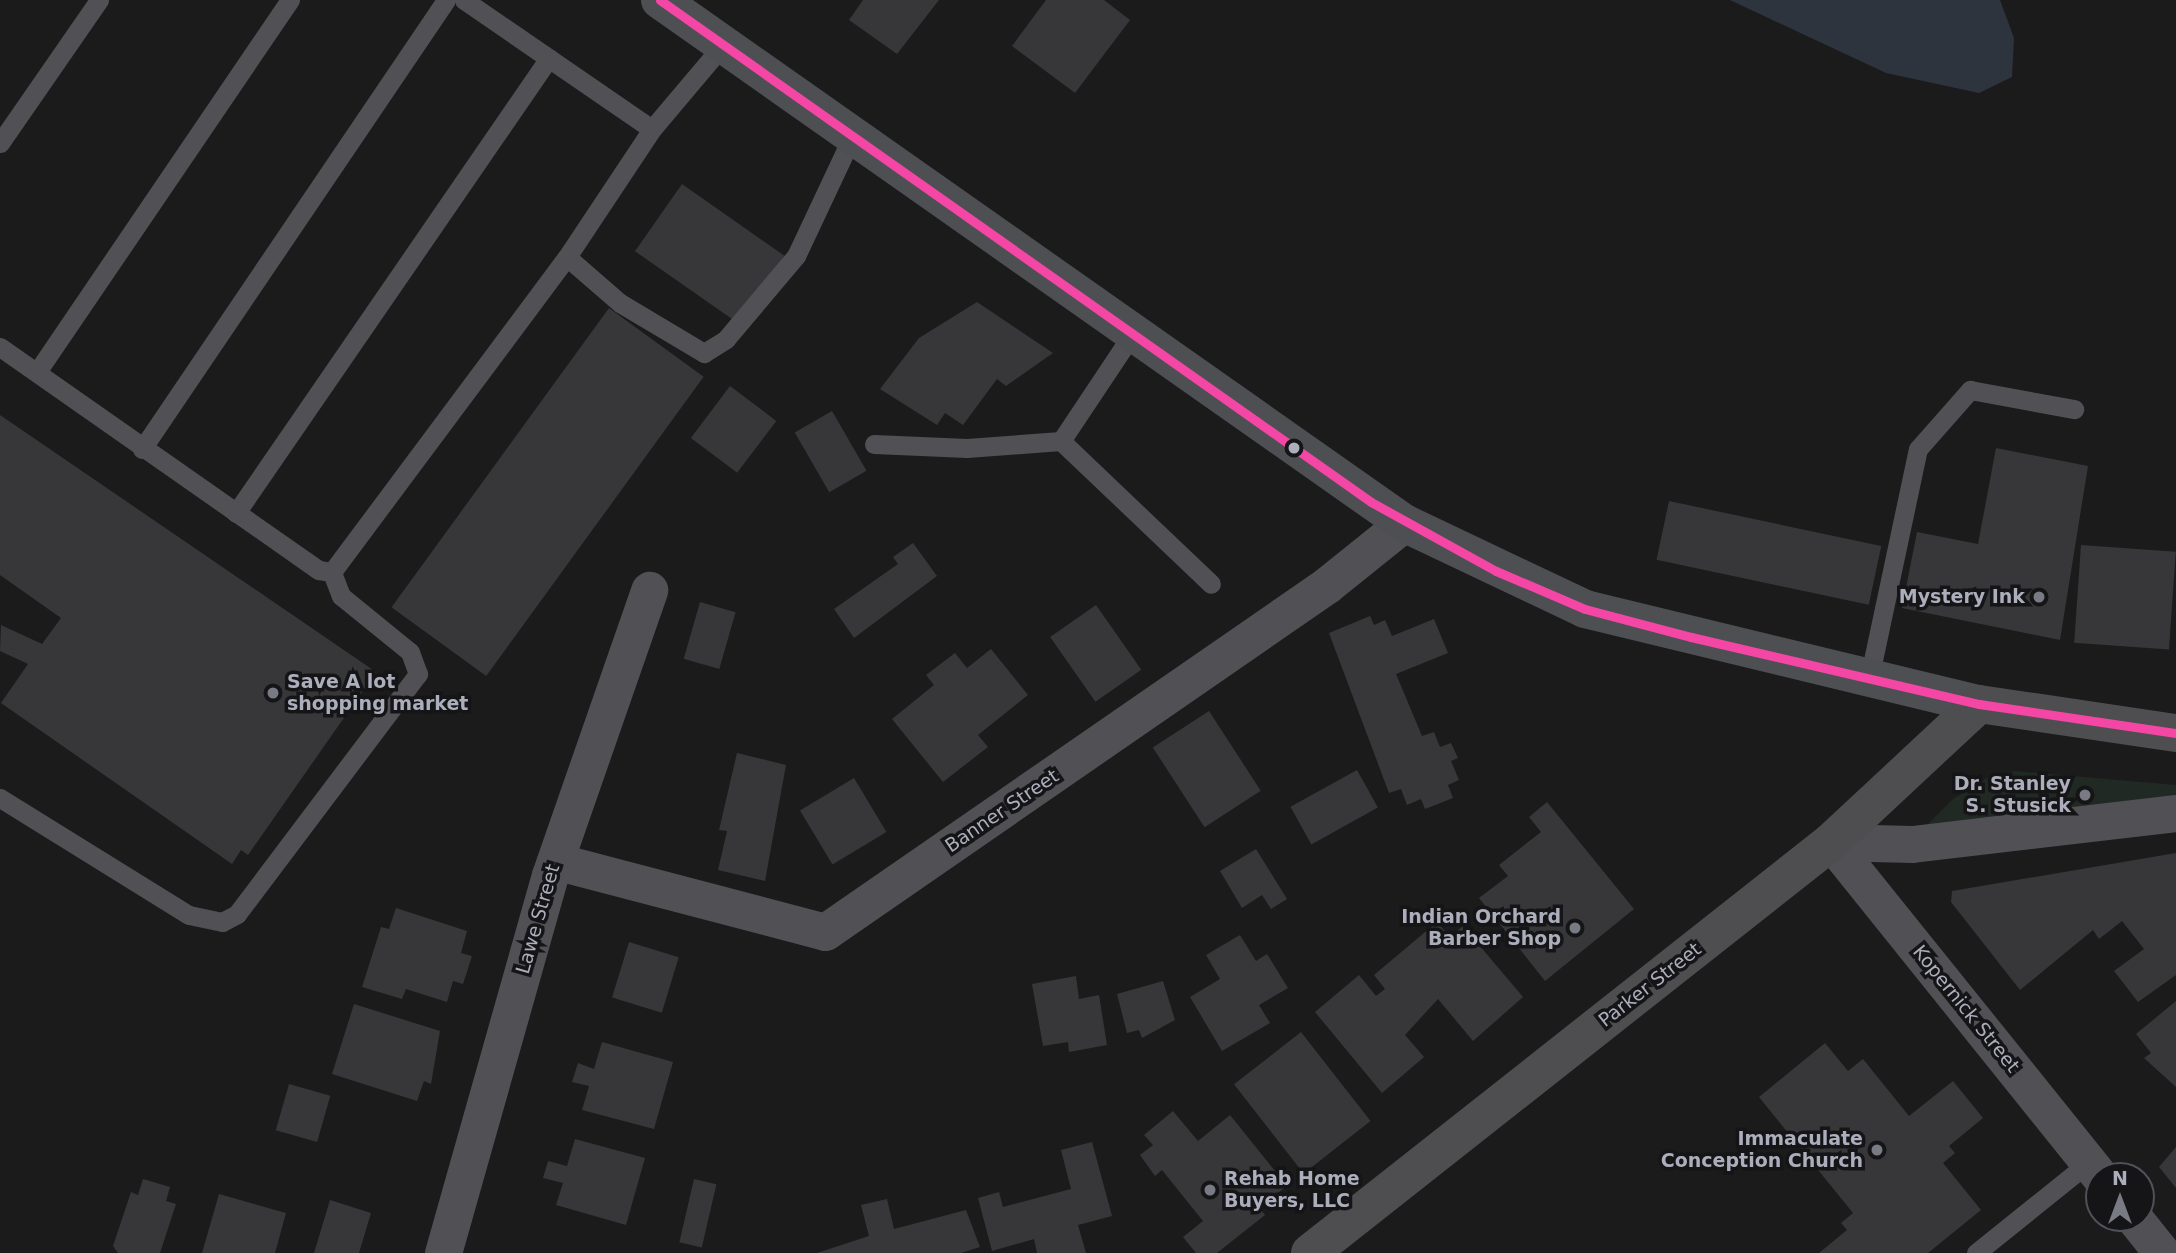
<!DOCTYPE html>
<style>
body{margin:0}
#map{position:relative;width:2176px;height:1253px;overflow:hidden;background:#1b1b1b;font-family:"DejaVu Sans",sans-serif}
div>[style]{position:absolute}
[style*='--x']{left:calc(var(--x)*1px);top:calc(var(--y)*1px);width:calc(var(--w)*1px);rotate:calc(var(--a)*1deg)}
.green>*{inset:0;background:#202923}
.water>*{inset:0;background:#2d343e}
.building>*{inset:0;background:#373739;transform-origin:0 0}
.service>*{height:19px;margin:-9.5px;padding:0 9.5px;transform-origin:9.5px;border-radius:9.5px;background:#515155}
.minor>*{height:37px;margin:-18.5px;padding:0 18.5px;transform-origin:18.5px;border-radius:18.5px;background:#515155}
.secondary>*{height:38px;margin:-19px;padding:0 19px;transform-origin:19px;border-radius:19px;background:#4e4f53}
.primary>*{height:38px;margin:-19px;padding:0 19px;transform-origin:19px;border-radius:19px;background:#4e4e51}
.bus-1>*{height:9px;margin:-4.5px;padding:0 4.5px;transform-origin:4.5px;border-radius:4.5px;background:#f346a5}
.dots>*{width:19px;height:19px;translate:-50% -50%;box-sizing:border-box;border:4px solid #151517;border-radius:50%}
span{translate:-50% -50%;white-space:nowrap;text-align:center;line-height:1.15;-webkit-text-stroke:7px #151517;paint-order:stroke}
.poi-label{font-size:19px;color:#acaebc;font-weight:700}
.right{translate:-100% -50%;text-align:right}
.left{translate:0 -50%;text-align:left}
.street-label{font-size:19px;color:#acaebc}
.north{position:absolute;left:2085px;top:1162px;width:70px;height:70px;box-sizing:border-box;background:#151517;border:2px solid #515259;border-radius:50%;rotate:0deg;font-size:19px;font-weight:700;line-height:28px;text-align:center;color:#acaebc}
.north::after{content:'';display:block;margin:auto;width:24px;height:32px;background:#797b84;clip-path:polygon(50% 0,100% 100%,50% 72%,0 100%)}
</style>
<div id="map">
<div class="green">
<div style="clip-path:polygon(2014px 771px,2176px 785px,2176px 795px,1927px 825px,1953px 799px,1990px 776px)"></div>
</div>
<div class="water">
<div style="clip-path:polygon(1730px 0,2000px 0,2014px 38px,2012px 77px,1979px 93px,1886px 73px)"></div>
</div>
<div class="building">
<div style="clip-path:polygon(863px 0,939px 0,897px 54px,849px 20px)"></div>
<div style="clip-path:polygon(1046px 0,1104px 0,1130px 20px,1075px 93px,1012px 46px)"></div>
<div style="left:682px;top:184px;width:125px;height:82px;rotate:35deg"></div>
<div style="clip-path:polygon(977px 302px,1053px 353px,1006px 386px,997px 379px,963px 425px,945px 413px,937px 425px,880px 389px,919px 338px)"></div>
<div style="left:609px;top:308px;width:117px;height:370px;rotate:36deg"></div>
<div style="left:730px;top:386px;width:58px;height:65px;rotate:37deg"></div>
<div style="left:832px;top:411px;width:69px;height:43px;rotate:60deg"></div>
<div style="clip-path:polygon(0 415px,376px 672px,248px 855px,241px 850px,232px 864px,1px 703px,28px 664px,0 651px,1px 625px,42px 644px,61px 618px,0 575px)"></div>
<div style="clip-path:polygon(1996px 448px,2088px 466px,2060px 640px,1902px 608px,1917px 532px,1978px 544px)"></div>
<div style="left:1669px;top:501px;width:217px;height:60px;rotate:12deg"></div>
<div style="clip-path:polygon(913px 543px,937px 576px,854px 638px,834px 609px,898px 564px,893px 557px)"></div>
<div style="left:2081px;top:545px;width:95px;height:98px;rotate:4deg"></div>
<div style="left:700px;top:602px;width:37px;height:59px;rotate:16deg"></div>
<div style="left:1096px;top:605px;width:79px;height:56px;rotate:55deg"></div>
<div style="clip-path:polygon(1370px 616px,1374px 625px,1385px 620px,1392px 636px,1434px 619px,1448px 653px,1396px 674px,1422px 736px,1434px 732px,1440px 747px,1451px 743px,1458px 758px,1451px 761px,1459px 780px,1448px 785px,1453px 798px,1425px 809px,1421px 799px,1407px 805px,1401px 789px,1389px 793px,1329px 633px)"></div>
<div style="clip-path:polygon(991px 649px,1028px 695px,978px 735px,988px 747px,943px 782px,892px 719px,934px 685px,926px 675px,955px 653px,967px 668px)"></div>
<div style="left:1209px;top:711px;width:95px;height:67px;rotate:57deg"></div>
<div style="clip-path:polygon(737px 753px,786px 765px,765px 881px,718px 870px,727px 831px,719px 830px)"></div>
<div style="left:1357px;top:770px;width:43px;height:76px;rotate:61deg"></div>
<div style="left:854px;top:778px;width:63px;height:63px;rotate:59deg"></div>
<div style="clip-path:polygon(1547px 802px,1634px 909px,1545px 981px,1479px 898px,1508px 876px,1499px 865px,1541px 832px,1529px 817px)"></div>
<div style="clip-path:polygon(1256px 849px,1287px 899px,1271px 909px,1262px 895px,1242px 908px,1220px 871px)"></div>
<div style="clip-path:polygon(2176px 853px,2176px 975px,2138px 1002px,2114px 971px,2144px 949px,2122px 921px,2099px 939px,2093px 930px,2020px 990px,1951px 902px,1952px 891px)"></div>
<div style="clip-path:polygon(396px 908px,467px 931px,461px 953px,472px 956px,463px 984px,453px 981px,447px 1002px,406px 989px,402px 999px,362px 987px,381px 927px,389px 929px)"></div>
<div style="clip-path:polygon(1437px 922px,1450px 937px,1463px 926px,1523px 997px,1473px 1041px,1438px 999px,1405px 1035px,1424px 1057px,1382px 1093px,1315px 1012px,1359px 975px,1376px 996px,1385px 989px,1374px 975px)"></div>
<div style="clip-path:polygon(1240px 935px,1256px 961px,1267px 954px,1288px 988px,1259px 1005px,1270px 1023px,1222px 1051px,1190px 997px,1220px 979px,1206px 955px)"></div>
<div style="left:629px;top:942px;width:52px;height:58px;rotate:17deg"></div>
<div style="clip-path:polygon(1076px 976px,1079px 999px,1099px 995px,1107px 1045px,1069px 1052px,1068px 1042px,1043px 1046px,1032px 984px)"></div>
<div style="clip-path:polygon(1163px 981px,1175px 1020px,1142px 1038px,1139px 1030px,1127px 1033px,1117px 994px)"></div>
<div style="clip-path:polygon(2176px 1001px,2176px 1087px,2144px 1058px,2151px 1053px,2136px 1034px)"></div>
<div style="clip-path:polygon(354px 1004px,440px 1031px,431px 1084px,424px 1081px,417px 1101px,332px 1074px)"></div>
<div style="left:1301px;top:1032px;width:113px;height:85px;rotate:52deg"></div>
<div style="clip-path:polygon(602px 1042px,673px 1062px,654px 1129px,582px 1110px,589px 1086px,572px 1082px,578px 1063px,594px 1069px)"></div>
<div style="clip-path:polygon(1825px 1043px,1848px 1071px,1863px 1059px,1909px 1116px,1953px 1081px,1983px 1118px,1949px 1146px,1955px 1153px,1943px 1163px,1981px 1210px,1928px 1253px,1819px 1253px,1847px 1230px,1841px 1223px,1853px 1213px,1759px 1097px)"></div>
<div style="left:289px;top:1084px;width:43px;height:48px;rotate:16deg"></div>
<div style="clip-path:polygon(1173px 1111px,1198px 1141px,1230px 1115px,1287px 1186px,1259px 1207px,1265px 1215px,1217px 1253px,1196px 1253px,1183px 1237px,1203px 1221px,1162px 1170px,1155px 1176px,1140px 1155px,1153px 1145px,1144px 1135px)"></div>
<div style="clip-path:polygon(575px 1139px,645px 1158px,626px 1225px,556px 1205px,563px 1183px,543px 1178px,548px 1161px,567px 1166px)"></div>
<div style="clip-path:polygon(1092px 1142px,1112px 1216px,1078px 1225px,1086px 1253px,1037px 1253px,1034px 1239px,992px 1251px,978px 1198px,999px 1192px,1003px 1207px,1071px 1189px,1061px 1150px)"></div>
<div style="clip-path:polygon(2176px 1147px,2176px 1188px,2159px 1167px)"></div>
<div style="clip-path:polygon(143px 1179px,170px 1187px,166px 1201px,176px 1204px,160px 1253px,118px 1253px,113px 1246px,131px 1192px,138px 1195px)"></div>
<div style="left:694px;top:1179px;width:23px;height:65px;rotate:13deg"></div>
<div style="clip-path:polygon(219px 1194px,286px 1213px,275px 1253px,202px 1253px)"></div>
<div style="clip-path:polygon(887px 1199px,894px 1229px,966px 1210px,980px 1247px,961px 1253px,817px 1253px,869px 1236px,861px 1205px)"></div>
<div style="clip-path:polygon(330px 1200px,371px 1213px,359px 1253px,314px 1253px)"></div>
</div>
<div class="service">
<div style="--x:464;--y:0;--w:228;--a:34.5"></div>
<div style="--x:0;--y:143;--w:174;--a:-55.3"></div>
<div style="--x:567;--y:257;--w:70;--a:41"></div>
<div style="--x:620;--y:303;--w:98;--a:30.8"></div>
<div style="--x:704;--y:353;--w:26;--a:-32"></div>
<div style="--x:726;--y:339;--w:109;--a:-49.9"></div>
<div style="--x:796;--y:256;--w:132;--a:-64.8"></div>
<div style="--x:1133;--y:333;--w:130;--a:123.7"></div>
<div style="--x:1061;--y:441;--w:207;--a:43.6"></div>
<div style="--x:0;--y:347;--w:389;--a:35"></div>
<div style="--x:319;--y:570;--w:13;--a:9"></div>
<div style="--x:332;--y:572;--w:393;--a:-53.3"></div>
<div style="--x:567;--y:257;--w:154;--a:-56.4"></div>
<div style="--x:652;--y:129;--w:110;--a:-49.8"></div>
<div style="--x:37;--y:372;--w:450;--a:-55.8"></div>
<div style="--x:874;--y:444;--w:93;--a:2.5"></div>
<div style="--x:967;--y:448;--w:94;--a:-4.3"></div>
<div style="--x:142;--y:449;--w:542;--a:-55.9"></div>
<div style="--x:236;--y:513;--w:552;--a:-55.48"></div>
<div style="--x:1869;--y:679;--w:235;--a:-78"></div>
<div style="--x:1918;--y:449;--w:79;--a:-48.6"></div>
<div style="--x:1970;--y:390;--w:106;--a:10.4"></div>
<div style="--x:0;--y:798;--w:222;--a:31.8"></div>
<div style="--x:189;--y:915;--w:34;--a:12"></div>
<div style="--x:222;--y:922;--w:17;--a:-28"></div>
<div style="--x:237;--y:914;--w:301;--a:-53"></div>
<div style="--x:418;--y:674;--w:23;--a:-110"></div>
<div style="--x:410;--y:652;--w:89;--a:-140.9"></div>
<div style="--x:341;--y:596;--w:26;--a:-111"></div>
<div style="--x:1976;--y:1253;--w:145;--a:-38.8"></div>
</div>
<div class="minor">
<div style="--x:1831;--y:842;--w:429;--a:51.2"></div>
<div style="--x:1831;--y:842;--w:81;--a:1.4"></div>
<div style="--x:1912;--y:844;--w:266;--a:-6.7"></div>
<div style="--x:555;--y:861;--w:279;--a:14.7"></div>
<div style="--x:825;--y:932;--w:610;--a:-34.65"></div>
<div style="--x:1327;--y:585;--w:99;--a:-38.8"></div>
<div style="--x:2134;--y:1218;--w:45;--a:51.3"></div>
<div style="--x:443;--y:1253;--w:393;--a:-74.2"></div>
<div style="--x:550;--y:875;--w:302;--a:-70.8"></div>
</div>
<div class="secondary">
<div style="--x:660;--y:0;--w:909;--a:35.11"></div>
<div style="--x:1404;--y:523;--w:200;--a:25.4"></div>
<div style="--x:1585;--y:609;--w:405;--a:13.6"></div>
</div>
<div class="primary">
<div style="--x:1310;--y:1253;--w:664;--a:-38.27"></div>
<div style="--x:1831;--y:842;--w:202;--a:-43"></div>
<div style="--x:1979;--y:704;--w:199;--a:8.4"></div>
</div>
<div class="bus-1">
<div style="--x:660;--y:0;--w:870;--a:35.22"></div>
<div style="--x:1371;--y:502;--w:143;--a:28.9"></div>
<div style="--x:1496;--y:571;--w:97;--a:23.1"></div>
<div style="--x:1585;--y:609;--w:110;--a:14.8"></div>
<div style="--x:1691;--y:637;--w:296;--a:13.1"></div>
<div style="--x:1979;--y:704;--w:199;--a:8.4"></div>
</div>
<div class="dots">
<div style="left:1294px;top:448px;background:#acaebc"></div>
<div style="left:2039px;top:597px;background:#797b84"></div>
<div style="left:273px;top:693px;background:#797b84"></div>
<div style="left:2085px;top:795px;background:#797b84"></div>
<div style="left:1575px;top:928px;background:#797b84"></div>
<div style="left:1877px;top:1150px;background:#797b84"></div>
<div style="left:1210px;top:1190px;background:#797b84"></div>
</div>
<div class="poi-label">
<span class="right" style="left:2025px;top:597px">Mystery Ink</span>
<span class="left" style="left:287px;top:693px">Save A lot<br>shopping market</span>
<span class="right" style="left:2071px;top:795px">Dr. Stanley<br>S. Stusick</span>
<span class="right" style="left:1561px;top:928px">Indian Orchard<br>Barber Shop</span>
<span class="right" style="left:1863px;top:1150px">Immaculate<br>Conception Church</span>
<span class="left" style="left:1224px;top:1190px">Rehab Home<br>Buyers, LLC</span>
</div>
<div class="street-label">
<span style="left:1002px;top:811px;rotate:-34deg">Banner Street</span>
<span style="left:538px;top:919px;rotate:-74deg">Lawe Street</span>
<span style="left:1650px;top:985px;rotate:-38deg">Parker Street</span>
<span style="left:1966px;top:1009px;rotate:51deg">Kopernick Street</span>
</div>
<div class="north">N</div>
</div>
